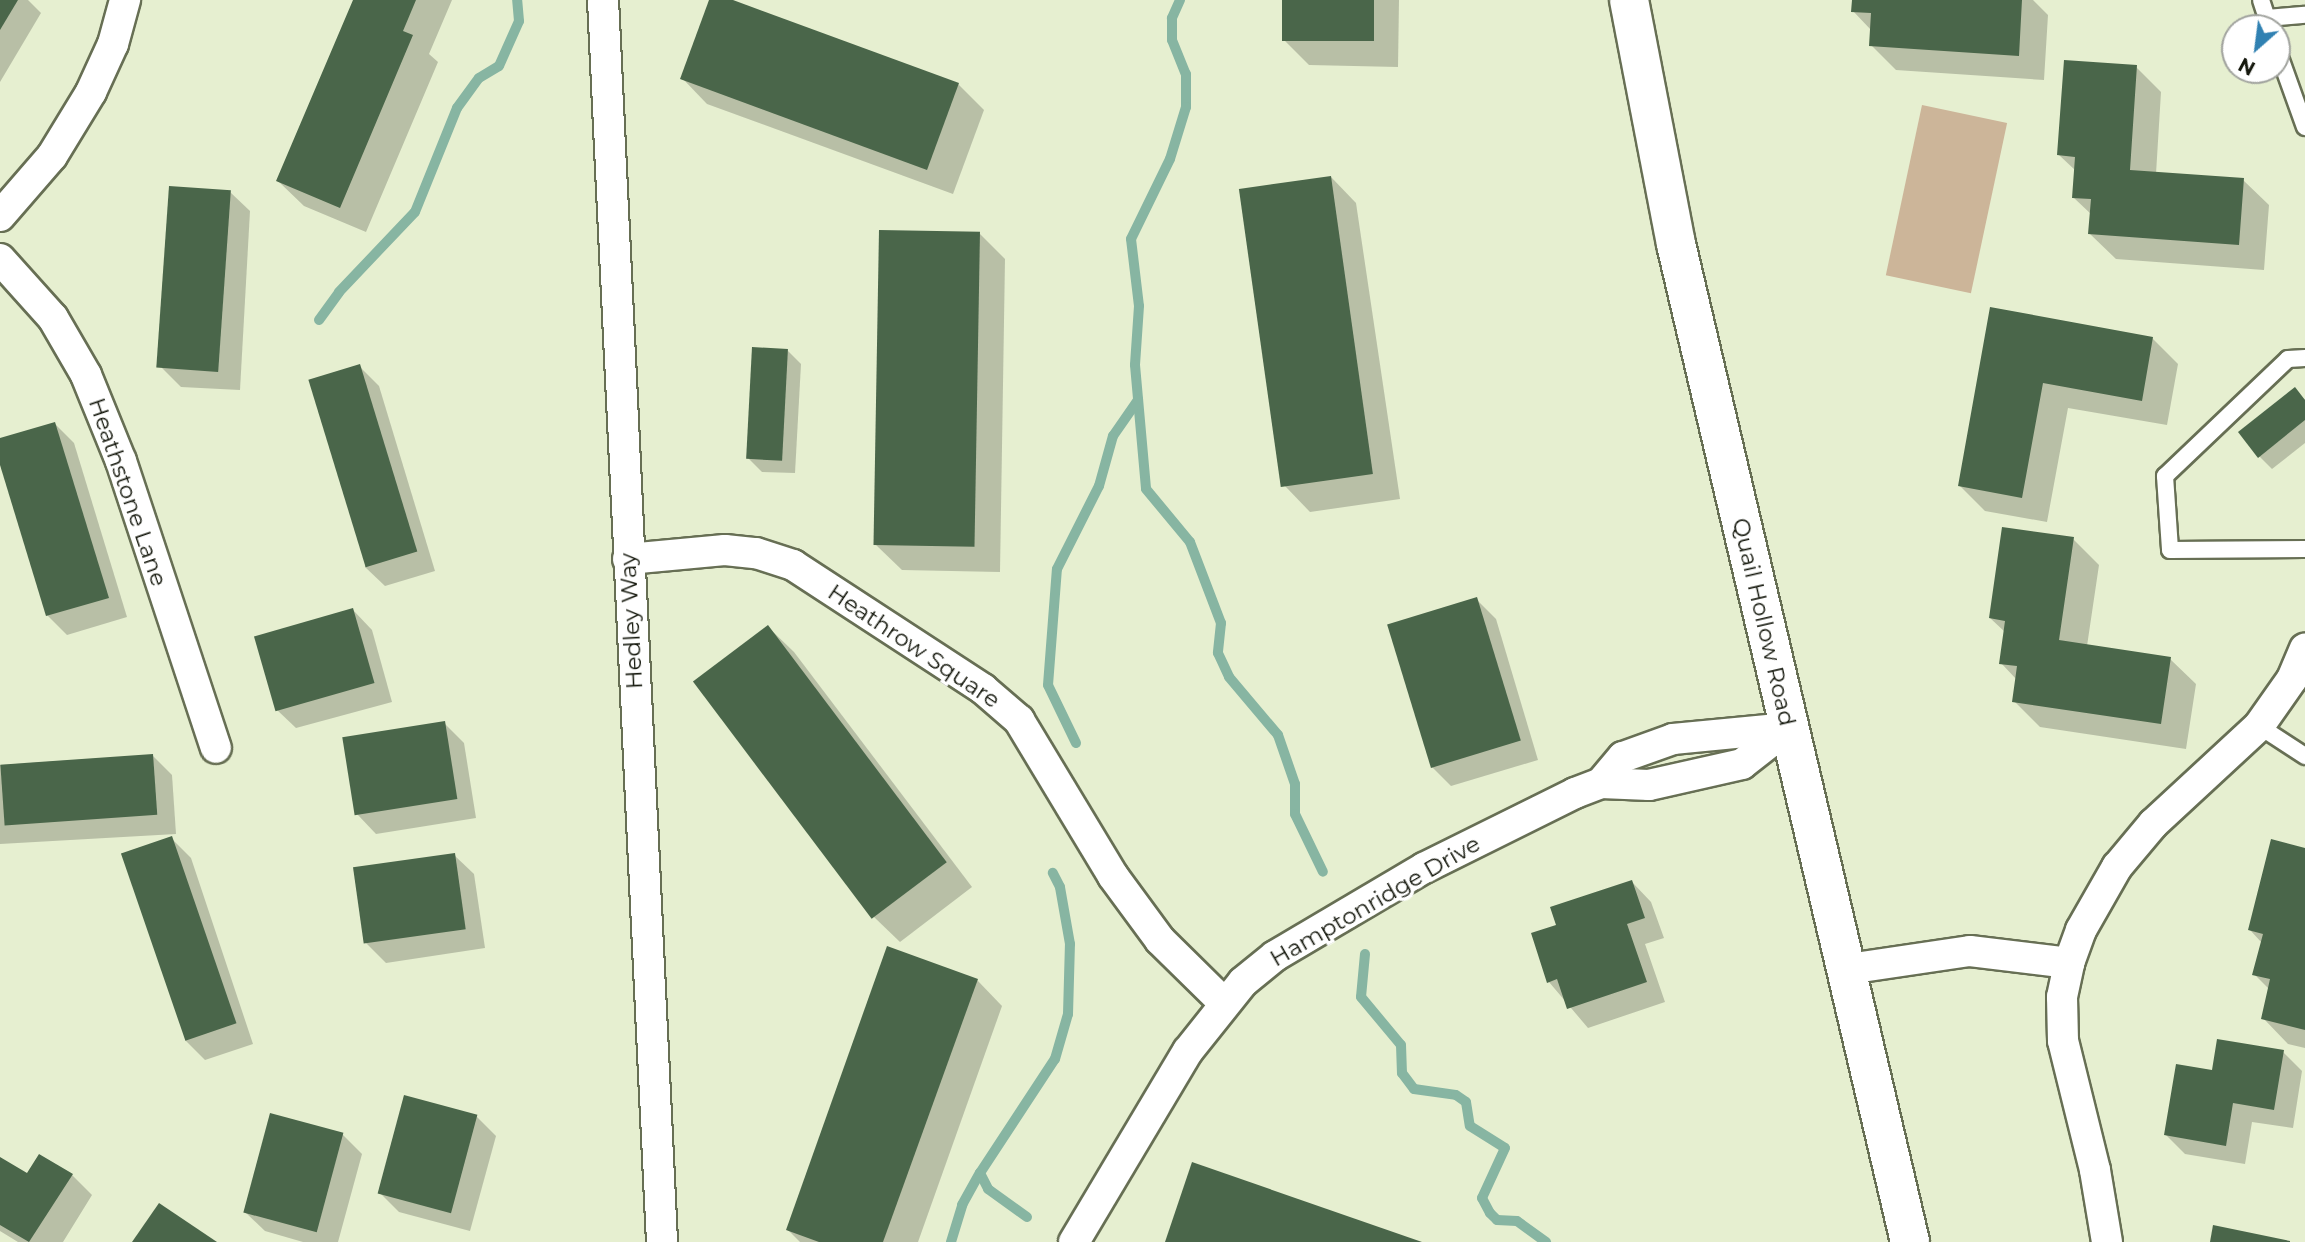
<!DOCTYPE html>
<style>
body{margin:0}
#map{position:relative;width:2305px;height:1242px;overflow:hidden;background:#e6efd0;font-family:Montserrat,sans-serif}
div>[style]{position:absolute}
[style*='--x']{left:calc(var(--x)*1px);top:calc(var(--y)*1px);width:calc(var(--w)*1px);rotate:calc(var(--a)*1deg)}
.green>*{inset:0;background:#ccb599;transform-origin:0 0}
.shadow>*{inset:0;background:#0003}
.stream>*{height:10px;margin:-5px;padding:0 5px;transform-origin:5px;border-radius:5px;background:#87b5a2}
.building>*{inset:0;background:#4a664a;transform-origin:0 0}
.roads{filter:drop-shadow(2px 0 #676f54) drop-shadow(-2px 0 #676f54) drop-shadow(0 2px #676f54) drop-shadow(0 -2px #676f54)}
.lane>*{height:16px;margin:-8px;padding:0 8px;transform-origin:8px;border-radius:8px;background:#fff}
.street>*{height:30px;margin:-15px;padding:0 15px;transform-origin:15px;border-radius:15px;background:#fff}
.secondary>*{height:38px;margin:-19px;padding:0 19px;transform-origin:19px;border-radius:19px;background:#fff}
span{translate:-50% -50%;white-space:nowrap;text-align:center;line-height:1.15;-webkit-text-stroke:7px #fff;paint-order:stroke}
.street-label{font-size:23px;color:#15180d}
.north{position:absolute;left:2221px;top:14px;width:70px;height:70px;box-sizing:border-box;background:#fff;border:2px solid #a1a39e;border-radius:50%;rotate:208deg;font-size:19px;font-weight:700;line-height:28px;text-align:center;color:#15180d}
.north::after{content:'';display:block;margin:auto;width:24px;height:32px;background:#3081b2;clip-path:polygon(50% 0,100% 100%,50% 72%,0 100%)}
</style>
<div id="map">
<div class="green">
<div style="left:1922px;top:105px;width:87px;height:174px;rotate:12deg"></div>
</div>
<div class="shadow">
<div style="clip-path:polygon(0 0,28px 0,41px 13px,0 82px)"></div>
<div style="clip-path:polygon(354px 0,452px 0,429px 54px,438px 62px,366px 232px,304px 206px,278px 181px)"></div>
<div style="clip-path:polygon(710px 0,728px 0,958px 84px,984px 110px,953px 194px,707px 104px,682px 78px)"></div>
<div style="clip-path:polygon(1284px 0,1399px 0,1398px 67px,1309px 65px,1284px 40px)"></div>
<div style="clip-path:polygon(1854px 0,2033px 0,2048px 15px,2044px 80px,1896px 70px,1871px 45px,1871px 30px,1853px 11px)"></div>
<div style="clip-path:polygon(2136px 67px,2161px 92px,2156px 174px,2243px 180px,2269px 205px,2264px 270px,2116px 259px,2090px 234px,2092px 215px,2074px 198px,2076px 171px,2059px 155px)"></div>
<div style="clip-path:polygon(1331px 177px,1356px 203px,1400px 499px,1310px 512px,1285px 486px)"></div>
<div style="clip-path:polygon(230px 192px,250px 211px,240px 390px,181px 387px,161px 367px)"></div>
<div style="clip-path:polygon(979px 233px,1005px 259px,1000px 572px,902px 570px,876px 545px)"></div>
<div style="clip-path:polygon(1992px 309px,2152px 338px,2178px 364px,2167px 425px,2068px 408px,2047px 522px,1985px 511px,1960px 486px)"></div>
<div style="clip-path:polygon(788px 351px,801px 364px,795px 473px,762px 472px,749px 459px)"></div>
<div style="clip-path:polygon(359px 366px,379px 386px,435px 571px,385px 586px,365px 567px)"></div>
<div style="clip-path:polygon(2295px 389px,2305px 400px,2305px 443px,2272px 469px,2259px 456px)"></div>
<div style="clip-path:polygon(55px 424px,74px 443px,127px 617px,67px 635px,47px 615px,0 459px,0 440px)"></div>
<div style="clip-path:polygon(2073px 539px,2099px 565px,2087px 646px,2170px 659px,2196px 684px,2186px 749px,2040px 727px,2014px 701px,2017px 680px,2001px 663px,2005px 632px,1990px 618px)"></div>
<div style="clip-path:polygon(1476px 599px,1496px 619px,1538px 760px,1451px 786px,1432px 767px)"></div>
<div style="clip-path:polygon(353px 610px,372px 630px,392px 702px,296px 728px,276px 709px)"></div>
<div style="clip-path:polygon(768px 627px,794px 652px,972px 887px,900px 942px,874px 917px)"></div>
<div style="clip-path:polygon(444px 723px,464px 743px,476px 818px,376px 834px,357px 814px)"></div>
<div style="clip-path:polygon(152px 755px,172px 775px,176px 834px,0 844px,0 765px)"></div>
<div style="clip-path:polygon(171px 838px,191px 858px,253px 1044px,205px 1060px,185px 1040px)"></div>
<div style="clip-path:polygon(2305px 850px,2305px 1048px,2288px 1044px,2263px 1018px,2270px 990px,2254px 974px,2262px 943px,2250px 930px)"></div>
<div style="clip-path:polygon(454px 855px,474px 874px,485px 948px,386px 963px,366px 943px)"></div>
<div style="clip-path:polygon(1632px 882px,1651px 902px,1664px 938px,1645px 944px,1665px 1002px,1588px 1028px,1549px 982px,1558px 926px)"></div>
<div style="clip-path:polygon(977px 980px,1002px 1006px,918px 1242px,800px 1242px,788px 1230px)"></div>
<div style="clip-path:polygon(2283px 1052px,2302px 1071px,2293px 1128px,2252px 1122px,2245px 1164px,2185px 1154px,2165px 1134px,2213px 1072px)"></div>
<div style="clip-path:polygon(477px 1117px,496px 1136px,470px 1231px,399px 1212px,379px 1192px)"></div>
<div style="clip-path:polygon(342px 1134px,362px 1154px,338px 1242px,303px 1242px,265px 1231px,245px 1212px)"></div>
<div style="clip-path:polygon(39px 1156px,72px 1175px,92px 1195px,63px 1242px,18px 1242px,0 1231px,0 1159px,28px 1175px)"></div>
</div>
<div class="stream">
<div style="--x:1180;--y:0;--w:20;--a:114"></div>
<div style="--x:1172;--y:18;--w:22;--a:90"></div>
<div style="--x:1172;--y:40;--w:37;--a:68"></div>
<div style="--x:1186;--y:74;--w:33;--a:90"></div>
<div style="--x:1186;--y:107;--w:54;--a:107.1"></div>
<div style="--x:1170;--y:159;--w:89;--a:116"></div>
<div style="--x:1131;--y:239;--w:67;--a:83.2"></div>
<div style="--x:1139;--y:306;--w:59;--a:93.9"></div>
<div style="--x:1135;--y:365;--w:124;--a:84.9"></div>
<div style="--x:1146;--y:489;--w:69;--a:50.3"></div>
<div style="--x:1190;--y:542;--w:87;--a:69.1"></div>
<div style="--x:1221;--y:623;--w:30;--a:96"></div>
<div style="--x:1218;--y:653;--w:26;--a:65"></div>
<div style="--x:1229;--y:677;--w:76;--a:49.8"></div>
<div style="--x:1278;--y:735;--w:52;--a:70.9"></div>
<div style="--x:1295;--y:784;--w:30;--a:90"></div>
<div style="--x:1295;--y:814;--w:64;--a:64.2"></div>
<div style="--x:319;--y:320;--w:34;--a:-54"></div>
<div style="--x:339;--y:292;--w:110;--a:-46.5"></div>
<div style="--x:415;--y:212;--w:112;--a:-68"></div>
<div style="--x:457;--y:108;--w:37;--a:-54"></div>
<div style="--x:479;--y:78;--w:23;--a:-31"></div>
<div style="--x:499;--y:66;--w:49;--a:-66"></div>
<div style="--x:519;--y:21;--w:21;--a:-95"></div>
<div style="--x:1076;--y:743;--w:64;--a:-115.8"></div>
<div style="--x:1048;--y:685;--w:116;--a:-85.6"></div>
<div style="--x:1057;--y:569;--w:93;--a:-63.2"></div>
<div style="--x:1099;--y:486;--w:52;--a:-74.4"></div>
<div style="--x:1113;--y:436;--w:44;--a:-55.2"></div>
<div style="--x:1365;--y:954;--w:43;--a:95.3"></div>
<div style="--x:1361;--y:997;--w:62;--a:50.2"></div>
<div style="--x:1401;--y:1045;--w:28;--a:88"></div>
<div style="--x:1402;--y:1073;--w:20;--a:53"></div>
<div style="--x:1414;--y:1089;--w:42;--a:8.1"></div>
<div style="--x:1456;--y:1095;--w:12;--a:35"></div>
<div style="--x:1466;--y:1102;--w:24;--a:81"></div>
<div style="--x:1470;--y:1126;--w:41;--a:32.2"></div>
<div style="--x:1505;--y:1148;--w:55;--a:114.7"></div>
<div style="--x:1482;--y:1198;--w:17;--a:62"></div>
<div style="--x:1490;--y:1213;--w:10;--a:45"></div>
<div style="--x:1497;--y:1220;--w:20;--a:3"></div>
<div style="--x:1517;--y:1221;--w:36;--a:36"></div>
<div style="--x:980;--y:1173;--w:18;--a:63"></div>
<div style="--x:988;--y:1189;--w:48;--a:35.7"></div>
<div style="--x:951;--y:1242;--w:39;--a:-73"></div>
<div style="--x:962;--y:1205;--w:37;--a:-61"></div>
<div style="--x:980;--y:1173;--w:136;--a:-56.7"></div>
<div style="--x:1055;--y:1059;--w:47;--a:-73.9"></div>
<div style="--x:1068;--y:1014;--w:70;--a:-88.4"></div>
<div style="--x:1070;--y:944;--w:58;--a:-100"></div>
<div style="--x:1060;--y:887;--w:16;--a:-117"></div>
</div>
<div class="building">
<div style="clip-path:polygon(0 0,18px 0,0 30px)"></div>
<div style="clip-path:polygon(353px 0,416px 0,403px 31px,413px 35px,340px 208px,276px 181px)"></div>
<div style="clip-path:polygon(709px 0,733px 0,959px 83px,927px 170px,680px 79px)"></div>
<div style="left:1282px;top:0;width:92px;height:41px"></div>
<div style="clip-path:polygon(1852px 0,2022px 0,2019px 56px,1869px 46px,1871px 13px,1851px 12px)"></div>
<div style="clip-path:polygon(2064px 60px,2137px 65px,2130px 170px,2244px 178px,2239px 245px,2088px 234px,2091px 199px,2072px 198px,2075px 157px,2057px 155px)"></div>
<div style="left:1331px;top:176px;width:301px;height:93px;rotate:82deg"></div>
<div style="left:169px;top:186px;width:62px;height:182px;rotate:4deg"></div>
<div style="left:879px;top:230px;width:101px;height:315px;rotate:1deg"></div>
<div style="clip-path:polygon(1990px 307px,2153px 337px,2142px 401px,2043px 383px,2022px 498px,1958px 486px)"></div>
<div style="left:752px;top:347px;width:36px;height:112px;rotate:3deg"></div>
<div style="left:360px;top:364px;width:196px;height:54px;rotate:73deg"></div>
<div style="clip-path:polygon(2295px 387px,2305px 400px,2305px 420px,2258px 458px,2238px 432px)"></div>
<div style="clip-path:polygon(55px 422px,109px 598px,46px 616px,0 465px,0 438px)"></div>
<div style="clip-path:polygon(2002px 527px,2074px 537px,2059px 640px,2171px 657px,2161px 724px,2012px 702px,2017px 666px,1999px 664px,2005px 621px,1989px 618px)"></div>
<div style="left:1477px;top:597px;width:150px;height:94px;rotate:73deg"></div>
<div style="left:353px;top:608px;width:78px;height:103px;rotate:74deg"></div>
<div style="left:768px;top:625px;width:297px;height:94px;rotate:53deg"></div>
<div style="left:445px;top:721px;width:79px;height:104px;rotate:81deg"></div>
<div style="left:153px;top:754px;width:61px;height:153px;rotate:86deg"></div>
<div style="left:172px;top:836px;width:198px;height:54px;rotate:71deg"></div>
<div style="clip-path:polygon(2271px 839px,2305px 848px,2305px 1030px,2261px 1019px,2270px 979px,2252px 975px,2263px 934px,2248px 930px)"></div>
<div style="left:455px;top:853px;width:77px;height:103px;rotate:82deg"></div>
<div style="clip-path:polygon(1632px 880px,1645px 918px,1627px 924px,1647px 982px,1567px 1009px,1557px 979px,1547px 983px,1531px 933px,1556px 925px,1550px 907px)"></div>
<div style="clip-path:polygon(887px 946px,978px 979px,883px 1242px,819px 1242px,786px 1230px)"></div>
<div style="clip-path:polygon(2217px 1039px,2284px 1050px,2274px 1110px,2233px 1103px,2226px 1146px,2164px 1135px,2176px 1064px,2212px 1070px)"></div>
<div style="left:404px;top:1095px;width:76px;height:102px;rotate:15deg"></div>
<div style="left:270px;top:1113px;width:76px;height:103px;rotate:15deg"></div>
<div style="clip-path:polygon(39px 1154px,73px 1174px,29px 1242px,0 1225px,0 1157px,27px 1173px)"></div>
<div style="clip-path:polygon(1192px 1162px,1422px 1242px,1165px 1242px)"></div>
<div style="clip-path:polygon(159px 1203px,217px 1242px,132px 1242px)"></div>
<div style="clip-path:polygon(2213px 1225px,2290px 1241px,2290px 1242px,2210px 1242px)"></div>
</div>
<div class="roads">
<div class="lane">
<div style="--x:2261;--y:0;--w:29;--a:72"></div>
<div style="--x:2267;--y:18;--w:38;--a:-5"></div>
<div style="--x:2277;--y:49;--w:83;--a:70.3"></div>
<div style="--x:2305;--y:358;--w:17;--a:177"></div>
<div style="--x:2288;--y:359;--w:170;--a:136.4"></div>
<div style="--x:2165;--y:476;--w:74;--a:86.1"></div>
<div style="--x:2170;--y:550;--w:135;--a:-0.4"></div>
<div style="--x:2259;--y:726;--w:55;--a:33.1"></div>
</div>
<div class="street">
<div style="--x:603;--y:0;--w:1243;--a:87.28"></div>
<div style="--x:0;--y:216;--w:79;--a:-49.1"></div>
<div style="--x:52;--y:156;--w:75;--a:-58.6"></div>
<div style="--x:91;--y:92;--w:53;--a:-65.4"></div>
<div style="--x:113;--y:44;--w:46;--a:-74.7"></div>
<div style="--x:0;--y:259;--w:79;--a:48.1"></div>
<div style="--x:53;--y:318;--w:66;--a:59.9"></div>
<div style="--x:86;--y:375;--w:93;--a:67.9"></div>
<div style="--x:121;--y:461;--w:302;--a:71.7"></div>
<div style="--x:628;--y:559;--w:97;--a:-5.3"></div>
<div style="--x:725;--y:550;--w:31;--a:6"></div>
<div style="--x:756;--y:553;--w:39;--a:18"></div>
<div style="--x:793;--y:565;--w:227;--a:33.1"></div>
<div style="--x:983;--y:689;--w:48;--a:40.7"></div>
<div style="--x:1019;--y:720;--w:182;--a:58.9"></div>
<div style="--x:1113;--y:876;--w:79;--a:53.7"></div>
<div style="--x:1160;--y:940;--w:90;--a:44.5"></div>
<div style="--x:1601;--y:783;--w:34;--a:-50"></div>
<div style="--x:1623;--y:757;--w:53;--a:-19.8"></div>
<div style="--x:1673;--y:739;--w:116;--a:-5.5"></div>
<div style="--x:1848;--y:969;--w:123;--a:-8.4"></div>
<div style="--x:1970;--y:951;--w:100;--a:6.9"></div>
<div style="--x:1074;--y:1242;--w:222;--a:-59.2"></div>
<div style="--x:1188;--y:1051;--w:88;--a:-51.4"></div>
<div style="--x:1243;--y:982;--w:41;--a:-39.1"></div>
<div style="--x:1275;--y:956;--w:173;--a:-30.6"></div>
<div style="--x:1424;--y:868;--w:169;--a:-26.4"></div>
<div style="--x:1575;--y:793;--w:28;--a:-21"></div>
<div style="--x:1601;--y:783;--w:48;--a:2.4"></div>
<div style="--x:1649;--y:785;--w:95;--a:-12.7"></div>
<div style="--x:1742;--y:764;--w:58;--a:-38"></div>
<div style="--x:2107;--y:1242;--w:73;--a:-99.5"></div>
<div style="--x:2095;--y:1170;--w:133;--a:-103.9"></div>
<div style="--x:2063;--y:1041;--w:44;--a:-91.3"></div>
<div style="--x:2062;--y:997;--w:35;--a:-78"></div>
<div style="--x:2069;--y:963;--w:35;--a:-70"></div>
<div style="--x:2081;--y:930;--w:73;--a:-60.3"></div>
<div style="--x:2117;--y:867;--w:56;--a:-50.1"></div>
<div style="--x:2153;--y:824;--w:144;--a:-42.8"></div>
<div style="--x:2259;--y:726;--w:57;--a:-54.9"></div>
<div style="--x:2292;--y:679;--w:33;--a:-67"></div>
</div>
<div class="secondary">
<div style="--x:1629;--y:0;--w:248;--a:79.1"></div>
<div style="--x:1676;--y:244;--w:1025;--a:76.8"></div>
</div>
</div>
<div class="street-label">
<span style="left:128px;top:492px;rotate:71deg">Heathstone Lane</span>
<span style="left:631px;top:621px;rotate:-93deg">Hedley Way</span>
<span style="left:1764px;top:622px;rotate:77deg">Quail Hollow Road</span>
<span style="left:914px;top:646px;rotate:34deg">Heathrow Square</span>
<span style="left:1375px;top:901px;rotate:-30deg">Hamptonridge Drive</span>
</div>
<div class="north">N</div>
</div>
